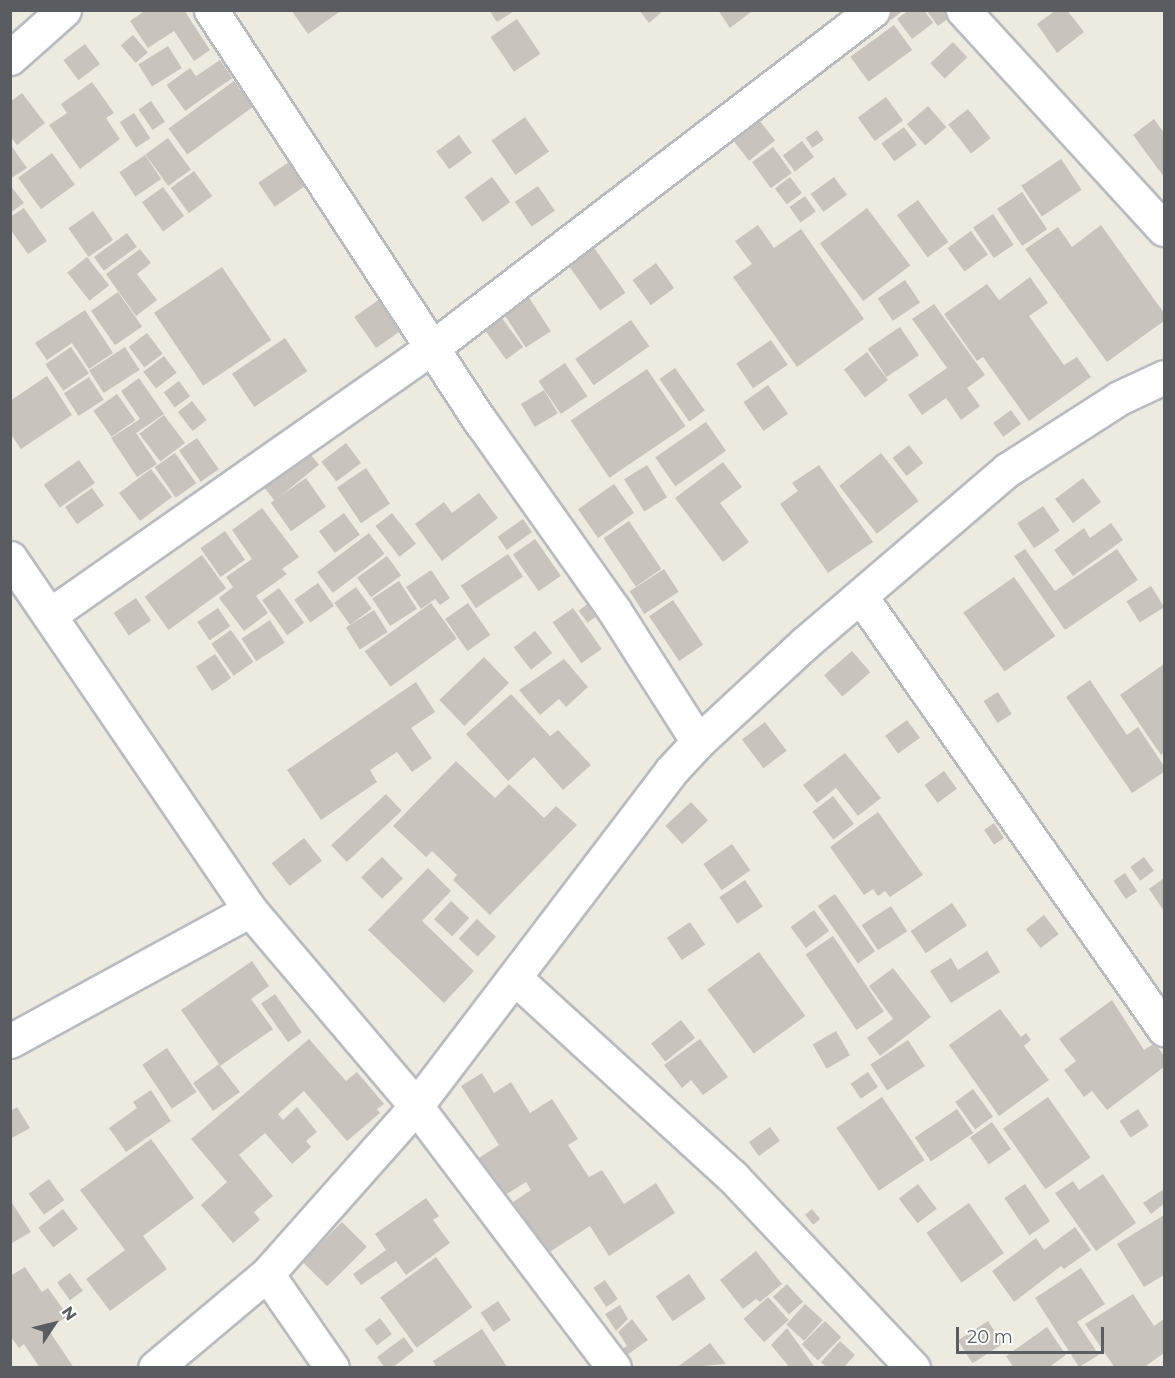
<!DOCTYPE html>
<style>
body{margin:0}
#map{position:relative;width:1175px;height:1378px;overflow:hidden;background:#edebe0;font-family:Montserrat,sans-serif}
div>[style]{position:absolute}
[style*='--x']{left:calc(var(--x)*1px);top:calc(var(--y)*1px);width:calc(var(--w)*1px);rotate:calc(var(--a)*1deg)}
.building>*{inset:0;background:#c8c4bd;transform-origin:0 0}
.roads{filter:drop-shadow(2px 0 #b8bbc0) drop-shadow(-2px 0 #b8bbc0) drop-shadow(0 2px #b8bbc0) drop-shadow(0 -2px #b8bbc0)}
.street>*{height:33px;margin:-16.5px;padding:0 16.5px;transform-origin:16.5px;border-radius:16.5px;background:#fff}
span{translate:-50% -50%;white-space:nowrap;text-align:center;line-height:1.15;-webkit-text-stroke:4.5px #fff;paint-order:stroke}
.frame{position:absolute;inset:0;border:12px solid #595d62;pointer-events:none}
.north{position:absolute;left:24px;top:1294px;width:60px;height:60px;-webkit-text-stroke:4px #fff;paint-order:stroke;rotate:55deg;font-size:16px;font-weight:700;line-height:24px;text-align:center;color:#595d62}
.north::after{content:'';display:block;margin:auto;width:21px;height:27px;background:#595d62;clip-path:polygon(50% 0,100% 100%,50% 72%,0 100%)}
.scale{position:absolute;left:956px;top:1327px;width:148px;height:27px;box-sizing:border-box;border:3px solid #595d62;border-top:0;padding-left:8px;font-size:18px;line-height:21px;white-space:nowrap;color:#595d62;-webkit-text-stroke:4px #fff;paint-order:stroke}
</style>
<div id="map">
<div class="building">
<div style="clip-path:polygon(146px 10px,184px 10px,210px 50px,194px 61px,174px 31px,148px 48px,130px 21px)"></div>
<div style="clip-path:polygon(291px 10px,342px 10px,308px 34px)"></div>
<div style="clip-path:polygon(489px 10px,516px 10px,497px 22px)"></div>
<div style="clip-path:polygon(639px 10px,664px 10px,649px 23px)"></div>
<div style="clip-path:polygon(718px 10px,750px 10px,751px 12px,730px 28px)"></div>
<div style="clip-path:polygon(883px 10px,904px 10px,891px 20px)"></div>
<div style="clip-path:polygon(909px 10px,924px 10px,933px 23px,912px 39px,897px 19px)"></div>
<div style="clip-path:polygon(926px 10px,950px 10px,953px 15px,938px 26px)"></div>
<div style="clip-path:polygon(1056px 10px,1067px 10px,1084px 32px,1057px 53px,1037px 24px)"></div>
<div style="left:517px;top:19px;width:42px;height:32px;rotate:56deg"></div>
<div style="left:894px;top:25px;width:31px;height:54px;rotate:54deg"></div>
<div style="left:133px;top:35px;width:23px;height:16px;rotate:50deg"></div>
<div style="left:953px;top:42px;width:21px;height:31px;rotate:47deg"></div>
<div style="left:85px;top:44px;width:25px;height:27px;rotate:53deg"></div>
<div style="left:168px;top:46px;width:26px;height:35px;rotate:58deg"></div>
<div style="left:220px;top:60px;width:22px;height:29px;rotate:56deg"></div>
<div style="left:190px;top:68px;width:32px;height:29px;rotate:54deg"></div>
<div style="left:234px;top:81px;width:32px;height:81px;rotate:54deg"></div>
<div style="clip-path:polygon(92px 82px,114px 113px,106px 118px,120px 139px,80px 169px,49px 125px,67px 113px,61px 104px)"></div>
<div style="clip-path:polygon(22px 93px,45px 123px,17px 145px,10px 136px,10px 102px)"></div>
<div style="left:886px;top:97px;width:29px;height:35px;rotate:54deg"></div>
<div style="left:151px;top:101px;width:25px;height:15px;rotate:56deg"></div>
<div style="left:928px;top:106px;width:28px;height:28px;rotate:49deg"></div>
<div style="left:968px;top:109px;width:37px;height:25px;rotate:52deg"></div>
<div style="left:134px;top:113px;width:30px;height:17px;rotate:57deg"></div>
<div style="left:756px;top:116px;width:31px;height:33px;rotate:52deg"></div>
<div style="left:525px;top:117px;width:42px;height:41px;rotate:55deg"></div>
<div style="clip-path:polygon(1154px 119px,1164px 133px,1164px 177px,1133px 135px)"></div>
<div style="left:904px;top:127px;width:22px;height:28px;rotate:54deg"></div>
<div style="left:817px;top:130px;width:12px;height:14px;rotate:55deg"></div>
<div style="left:459px;top:135px;width:22px;height:28px;rotate:54deg"></div>
<div style="left:168px;top:138px;width:39px;height:28px;rotate:54deg"></div>
<div style="left:802px;top:141px;width:20px;height:24px;rotate:53deg"></div>
<div style="clip-path:polygon(10px 144px,27px 168px,10px 179px)"></div>
<div style="left:773px;top:147px;width:32px;height:26px;rotate:54deg"></div>
<div style="left:52px;top:153px;width:39px;height:42px;rotate:54deg"></div>
<div style="left:145px;top:155px;width:29px;height:31px;rotate:56deg"></div>
<div style="left:1061px;top:159px;width:37px;height:48px;rotate:56deg"></div>
<div style="left:289px;top:162px;width:29px;height:37px;rotate:56deg"></div>
<div style="left:194px;top:171px;width:31px;height:29px;rotate:54deg"></div>
<div style="left:492px;top:177px;width:31px;height:34px;rotate:54deg"></div>
<div style="left:790px;top:177px;width:20px;height:19px;rotate:53deg"></div>
<div style="left:834px;top:177px;width:22px;height:29px;rotate:54deg"></div>
<div style="clip-path:polygon(10px 185px,24px 203px,10px 213px)"></div>
<div style="left:538px;top:186px;width:30px;height:28px;rotate:56deg"></div>
<div style="left:163px;top:187px;width:36px;height:26px;rotate:54deg"></div>
<div style="left:1022px;top:192px;width:45px;height:30px;rotate:56deg"></div>
<div style="left:805px;top:196px;width:19px;height:19px;rotate:55deg"></div>
<div style="left:918px;top:200px;width:52px;height:26px;rotate:54deg"></div>
<div style="clip-path:polygon(24px 208px,47px 241px,28px 254px,10px 229px,10px 217px)"></div>
<div style="left:867px;top:208px;width:72px;height:59px;rotate:53deg"></div>
<div style="left:93px;top:211px;width:35px;height:30px;rotate:55deg"></div>
<div style="left:993px;top:214px;width:37px;height:24px;rotate:56deg"></div>
<div style="clip-path:polygon(758px 225px,774px 248px,801px 229px,864px 319px,797px 367px,733px 277px,752px 264px,735px 241px)"></div>
<div style="clip-path:polygon(1101px 225px,1164px 313px,1164px 321px,1107px 362px,1025px 249px,1058px 227px,1072px 247px)"></div>
<div style="left:971px;top:231px;width:29px;height:29px;rotate:54deg"></div>
<div style="left:127px;top:233px;width:17px;height:41px;rotate:54deg"></div>
<div style="left:590px;top:242px;width:62px;height:31px;rotate:55deg"></div>
<div style="clip-path:polygon(140px 249px,151px 263px,137px 274px,157px 300px,136px 316px,106px 274px)"></div>
<div style="left:87px;top:257px;width:36px;height:25px;rotate:52deg"></div>
<div style="left:656px;top:263px;width:31px;height:29px;rotate:54deg"></div>
<div style="left:222px;top:267px;width:88px;height:82px;rotate:56deg"></div>
<div style="clip-path:polygon(1030px 277px,1048px 303px,1029px 316px,1064px 365px,1077px 357px,1091px 377px,1029px 421px,983px 357px,977px 361px,944px 314px,987px 284px,999px 300px)"></div>
<div style="left:905px;top:280px;width:27px;height:33px;rotate:56deg"></div>
<div style="left:118px;top:292px;width:42px;height:33px;rotate:55deg"></div>
<div style="left:387px;top:294px;width:38px;height:40px;rotate:55deg"></div>
<div style="left:528px;top:296px;width:42px;height:30px;rotate:57deg"></div>
<div style="clip-path:polygon(934px 304px,985px 375px,967px 388px,980px 406px,961px 420px,946px 398px,922px 415px,908px 395px,947px 368px,912px 319px)"></div>
<div style="clip-path:polygon(85px 310px,113px 353px,89px 369px,72px 343px,47px 360px,35px 343px)"></div>
<div style="left:502px;top:318px;width:36px;height:21px;rotate:54deg"></div>
<div style="left:631px;top:320px;width:32px;height:68px;rotate:55deg"></div>
<div style="left:900px;top:327px;width:34px;height:39px;rotate:56deg"></div>
<div style="left:147px;top:333px;width:26px;height:23px;rotate:53deg"></div>
<div style="left:285px;top:338px;width:40px;height:64px;rotate:56deg"></div>
<div style="left:771px;top:340px;width:30px;height:42px;rotate:56deg"></div>
<div style="left:71px;top:347px;width:32px;height:31px;rotate:56deg"></div>
<div style="left:125px;top:347px;width:27px;height:43px;rotate:57deg"></div>
<div style="left:867px;top:352px;width:35px;height:29px;rotate:53deg"></div>
<div style="left:164px;top:356px;width:21px;height:26px;rotate:53deg"></div>
<div style="left:565px;top:363px;width:40px;height:32px;rotate:56deg"></div>
<div style="left:675px;top:368px;width:52px;height:19px;rotate:55deg"></div>
<div style="left:647px;top:369px;width:69px;height:92px;rotate:56deg"></div>
<div style="clip-path:polygon(47px 376px,72px 415px,21px 449px,10px 433px,10px 401px)"></div>
<div style="left:89px;top:377px;width:27px;height:30px;rotate:57deg"></div>
<div style="clip-path:polygon(139px 378px,164px 414px,136px 433px,157px 464px,137px 477px,111px 438px,140px 419px,121px 391px)"></div>
<div style="left:179px;top:381px;width:19px;height:19px;rotate:54deg"></div>
<div style="left:768px;top:385px;width:35px;height:30px;rotate:55deg"></div>
<div style="left:544px;top:390px;width:27px;height:27px;rotate:59deg"></div>
<div style="left:117px;top:394px;width:32px;height:29px;rotate:55deg"></div>
<div style="left:192px;top:401px;width:24px;height:18px;rotate:52deg"></div>
<div style="left:1011px;top:410px;width:17px;height:22px;rotate:54deg"></div>
<div style="left:164px;top:415px;width:35px;height:31px;rotate:53deg"></div>
<div style="left:706px;top:422px;width:35px;height:62px;rotate:55deg"></div>
<div style="left:197px;top:438px;width:38px;height:22px;rotate:55deg"></div>
<div style="left:346px;top:443px;width:25px;height:31px;rotate:53deg"></div>
<div style="left:909px;top:445px;width:23px;height:21px;rotate:52deg"></div>
<div style="left:307px;top:450px;width:19px;height:57px;rotate:51deg"></div>
<div style="left:175px;top:453px;width:37px;height:25px;rotate:55deg"></div>
<div style="left:881px;top:453px;width:61px;height:53px;rotate:52deg"></div>
<div style="left:79px;top:460px;width:28px;height:43px;rotate:55deg"></div>
<div style="clip-path:polygon(723px 462px,742px 487px,720px 503px,749px 542px,723px 562px,675px 498px)"></div>
<div style="left:647px;top:465px;width:38px;height:27px;rotate:58deg"></div>
<div style="clip-path:polygon(819px 465px,873px 542px,828px 573px,780px 504px,798px 491px,792px 483px)"></div>
<div style="left:366px;top:468px;width:43px;height:35px;rotate:56deg"></div>
<div style="left:151px;top:469px;width:35px;height:40px;rotate:53deg"></div>
<div style="left:306px;top:478px;width:35px;height:43px;rotate:55deg"></div>
<div style="left:1083px;top:478px;width:30px;height:35px;rotate:53deg"></div>
<div style="left:614px;top:484px;width:35px;height:44px;rotate:55deg"></div>
<div style="left:92px;top:488px;width:21px;height:33px;rotate:55deg"></div>
<div style="clip-path:polygon(479px 493px,498px 518px,442px 561px,415px 524px,444px 502px,452px 513px)"></div>
<div style="left:1043px;top:506px;width:30px;height:31px;rotate:56deg"></div>
<div style="clip-path:polygon(262px 508px,299px 557px,282px 569px,287px 574px,256px 596px,268px 613px,244px 631px,219px 598px,233px 587px,226px 577px,252px 559px,232px 530px)"></div>
<div style="left:344px;top:513px;width:27px;height:31px;rotate:54deg"></div>
<div style="left:392px;top:513px;width:39px;height:21px;rotate:52deg"></div>
<div style="left:523px;top:519px;width:16px;height:31px;rotate:55deg"></div>
<div style="left:629px;top:521px;width:58px;height:31px;rotate:56deg"></div>
<div style="clip-path:polygon(1111px 523px,1123px 540px,1073px 576px,1054px 550px,1084px 528px,1090px 538px)"></div>
<div style="left:225px;top:531px;width:35px;height:30px;rotate:55deg"></div>
<div style="left:369px;top:533px;width:26px;height:65px;rotate:53deg"></div>
<div style="left:535px;top:539px;width:45px;height:27px;rotate:55deg"></div>
<div style="clip-path:polygon(1025px 549px,1055px 591px,1117px 549px,1138px 580px,1065px 630px,1014px 556px)"></div>
<div style="left:508px;top:554px;width:27px;height:57px;rotate:56deg"></div>
<div style="left:202px;top:555px;width:41px;height:71px;rotate:54deg"></div>
<div style="left:387px;top:556px;width:24px;height:37px;rotate:54deg"></div>
<div style="left:664px;top:569px;width:27px;height:41px;rotate:57deg"></div>
<div style="clip-path:polygon(431px 570px,450px 598px,440px 605px,435px 599px,421px 609px,406px 587px)"></div>
<div style="left:1014px;top:577px;width:72px;height:62px;rotate:55deg"></div>
<div style="left:399px;top:581px;width:33px;height:32px;rotate:57deg"></div>
<div style="left:318px;top:583px;width:28px;height:29px;rotate:55deg"></div>
<div style="left:1151px;top:586px;width:25px;height:29px;rotate:58deg"></div>
<div style="left:356px;top:587px;width:27px;height:27px;rotate:54deg"></div>
<div style="left:279px;top:588px;width:43px;height:21px;rotate:54deg"></div>
<div style="left:136px;top:598px;width:27px;height:27px;rotate:56deg"></div>
<div style="left:593px;top:600px;width:15px;height:18px;rotate:53deg"></div>
<div style="left:673px;top:600px;width:54px;height:29px;rotate:56deg"></div>
<div style="left:431px;top:603px;width:44px;height:82px;rotate:54deg"></div>
<div style="left:468px;top:603px;width:39px;height:28px;rotate:55deg"></div>
<div style="left:218px;top:608px;width:22px;height:25px;rotate:56deg"></div>
<div style="left:573px;top:608px;width:50px;height:25px;rotate:55deg"></div>
<div style="left:374px;top:610px;width:26px;height:33px;rotate:58deg"></div>
<div style="left:270px;top:620px;width:27px;height:34px;rotate:57deg"></div>
<div style="left:231px;top:630px;width:39px;height:24px;rotate:55deg"></div>
<div style="left:535px;top:631px;width:28px;height:27px;rotate:52deg"></div>
<div style="left:852px;top:651px;width:28px;height:37px;rotate:49deg"></div>
<div style="left:215px;top:654px;width:29px;height:23px;rotate:56deg"></div>
<div style="left:484px;top:657px;width:36px;height:62px;rotate:46deg"></div>
<div style="clip-path:polygon(564px 659px,588px 687px,566px 707px,559px 699px,540px 715px,519px 690px)"></div>
<div style="clip-path:polygon(1164px 664px,1164px 752px,1161px 755px,1120px 695px)"></div>
<div style="clip-path:polygon(1090px 680px,1127px 735px,1138px 727px,1164px 766px,1164px 772px,1132px 793px,1066px 697px)"></div>
<div style="clip-path:polygon(416px 682px,435px 712px,411px 728px,432px 758px,412px 772px,397px 752px,370px 770px,377px 782px,321px 820px,287px 770px)"></div>
<div style="left:998px;top:692px;width:26px;height:17px;rotate:58deg"></div>
<div style="clip-path:polygon(511px 694px,550px 736px,558px 730px,591px 765px,563px 790px,534px 757px,508px 781px,466px 734px)"></div>
<div style="left:907px;top:720px;width:22px;height:27px;rotate:54deg"></div>
<div style="left:765px;top:722px;width:36px;height:29px;rotate:53deg"></div>
<div style="clip-path:polygon(845px 753px,881px 798px,858px 816px,836px 788px,817px 803px,803px 785px)"></div>
<div style="clip-path:polygon(456px 761px,495px 798px,509px 784px,544px 818px,556px 806px,577px 825px,490px 915px,453px 880px,457px 875px,432px 851px,426px 857px,393px 826px)"></div>
<div style="left:944px;top:771px;width:22px;height:24px;rotate:54deg"></div>
<div style="left:386px;top:794px;width:23px;height:75px;rotate:47deg"></div>
<div style="left:833px;top:796px;width:35px;height:26px;rotate:53deg"></div>
<div style="left:691px;top:802px;width:25px;height:35px;rotate:47deg"></div>
<div style="clip-path:polygon(878px 812px,923px 875px,890px 897px,885px 891px,878px 896px,873px 889px,864px 895px,830px 847px)"></div>
<div style="left:994px;top:823px;width:18px;height:12px;rotate:56deg"></div>
<div style="left:304px;top:838px;width:29px;height:41px;rotate:52deg"></div>
<div style="left:732px;top:844px;width:32px;height:35px;rotate:55deg"></div>
<div style="left:382px;top:857px;width:30px;height:29px;rotate:46deg"></div>
<div style="left:1144px;top:857px;width:17px;height:17px;rotate:54deg"></div>
<div style="clip-path:polygon(428px 868px,451px 891px,422px 921px,474px 971px,444px 1003px,368px 930px)"></div>
<div style="left:1125px;top:873px;width:22px;height:14px;rotate:56deg"></div>
<div style="clip-path:polygon(1164px 878px,1164px 911px,1149px 889px)"></div>
<div style="left:745px;top:880px;width:32px;height:31px;rotate:56deg"></div>
<div style="left:835px;top:894px;width:70px;height:21px;rotate:55deg"></div>
<div style="left:451px;top:901px;width:25px;height:25px;rotate:43deg"></div>
<div style="left:952px;top:903px;width:27px;height:50px;rotate:56deg"></div>
<div style="left:891px;top:906px;width:30px;height:35px;rotate:57deg"></div>
<div style="left:814px;top:910px;width:26px;height:29px;rotate:54deg"></div>
<div style="left:1044px;top:915px;width:24px;height:23px;rotate:52deg"></div>
<div style="left:477px;top:919px;width:26px;height:27px;rotate:43deg"></div>
<div style="left:690px;top:922px;width:27px;height:28px;rotate:56deg"></div>
<div style="left:833px;top:936px;width:91px;height:33px;rotate:56deg"></div>
<div style="clip-path:polygon(987px 951px,1000px 972px,951px 1003px,930px 971px,951px 958px,958px 970px)"></div>
<div style="left:759px;top:952px;width:79px;height:64px;rotate:54deg"></div>
<div style="clip-path:polygon(252px 961px,269px 986px,251px 999px,273px 1029px,220px 1066px,240px 1092px,213px 1111px,193px 1083px,219px 1064px,181px 1010px)"></div>
<div style="clip-path:polygon(893px 968px,931px 1017px,880px 1056px,867px 1038px,893px 1019px,869px 986px)"></div>
<div style="left:275px;top:994px;width:47px;height:17px;rotate:55deg"></div>
<div style="clip-path:polygon(1112px 1000px,1144px 1050px,1155px 1043px,1164px 1056px,1164px 1067px,1107px 1110px,1092px 1091px,1084px 1097px,1064px 1070px,1076px 1061px,1059px 1039px)"></div>
<div style="clip-path:polygon(1000px 1009px,1021px 1037px,1026px 1033px,1031px 1040px,1024px 1046px,1049px 1080px,999px 1116px,949px 1045px)"></div>
<div style="left:681px;top:1020px;width:23px;height:38px;rotate:52deg"></div>
<div style="left:836px;top:1031px;width:28px;height:27px;rotate:60deg"></div>
<div style="clip-path:polygon(309px 1039px,346px 1081px,357px 1072px,384px 1104px,377px 1109px,380px 1113px,347px 1141px,304px 1091px,278px 1114px,283px 1120px,297px 1107px,317px 1132px,306px 1141px,311px 1147px,292px 1164px,265px 1133px,239px 1155px,273px 1196px,254px 1212px,260px 1220px,233px 1243px,201px 1205px,227px 1182px,191px 1139px)"></div>
<div style="clip-path:polygon(700px 1039px,728px 1077px,703px 1095px,691px 1080px,682px 1088px,664px 1065px)"></div>
<div style="left:908px;top:1040px;width:31px;height:45px;rotate:57deg"></div>
<div style="left:167px;top:1048px;width:53px;height:30px;rotate:56deg"></div>
<div style="left:868px;top:1072px;width:18px;height:21px;rotate:56deg"></div>
<div style="clip-path:polygon(482px 1073px,494px 1093px,511px 1082px,530px 1113px,552px 1099px,578px 1139px,568px 1145px,589px 1177px,602px 1170px,624px 1204px,656px 1183px,675px 1213px,609px 1256px,590px 1226px,545px 1255px,513px 1202px,531px 1190px,526px 1182px,502px 1197px,477px 1159px,499px 1145px,461px 1086px)"></div>
<div style="left:973px;top:1089px;width:34px;height:22px;rotate:54deg"></div>
<div style="clip-path:polygon(151px 1090px,171px 1121px,126px 1152px,109px 1128px,137px 1108px,133px 1102px)"></div>
<div style="left:882px;top:1097px;width:76px;height:55px;rotate:56deg"></div>
<div style="left:1048px;top:1097px;width:74px;height:55px;rotate:55deg"></div>
<div style="clip-path:polygon(17px 1107px,30px 1128px,10px 1139px,10px 1111px)"></div>
<div style="left:957px;top:1109px;width:29px;height:51px;rotate:56deg"></div>
<div style="left:1138px;top:1109px;width:20px;height:22px;rotate:57deg"></div>
<div style="left:992px;top:1122px;width:33px;height:27px;rotate:55deg"></div>
<div style="left:770px;top:1127px;width:17px;height:26px;rotate:54deg"></div>
<div style="clip-path:polygon(151px 1139px,194px 1198px,143px 1236px,167px 1269px,110px 1311px,86px 1279px,125px 1250px,80px 1190px)"></div>
<div style="clip-path:polygon(1103px 1174px,1136px 1223px,1096px 1251px,1055px 1193px,1073px 1181px,1079px 1190px)"></div>
<div style="left:49px;top:1179px;width:26px;height:25px;rotate:54deg"></div>
<div style="left:918px;top:1184px;width:31px;height:24px;rotate:53deg"></div>
<div style="left:1025px;top:1184px;width:45px;height:25px;rotate:56deg"></div>
<div style="clip-path:polygon(1164px 1189px,1164px 1204px,1151px 1214px,1143px 1203px)"></div>
<div style="clip-path:polygon(426px 1198px,439px 1216px,433px 1220px,450px 1243px,406px 1275px,396px 1261px,361px 1285px,353px 1274px,386px 1250px,375px 1234px)"></div>
<div style="clip-path:polygon(10px 1200px,31px 1232px,10px 1244px)"></div>
<div style="left:969px;top:1203px;width:61px;height:52px;rotate:55deg"></div>
<div style="left:63px;top:1209px;width:25px;height:31px;rotate:53deg"></div>
<div style="left:812px;top:1209px;width:13px;height:9px;rotate:51deg"></div>
<div style="clip-path:polygon(1164px 1215px,1164px 1275px,1144px 1287px,1117px 1244px)"></div>
<div style="left:342px;top:1222px;width:35px;height:56px;rotate:45deg"></div>
<div style="clip-path:polygon(1075px 1227px,1091px 1250px,1064px 1269px,1061px 1266px,1014px 1302px,992px 1271px,1036px 1238px,1044px 1250px)"></div>
<div style="clip-path:polygon(756px 1251px,782px 1284px,760px 1302px,756px 1299px,743px 1309px,720px 1280px)"></div>
<div style="left:436px;top:1257px;width:62px;height:69px;rotate:54deg"></div>
<div style="clip-path:polygon(25px 1267px,42px 1292px,48px 1288px,68px 1316px,48px 1329px,74px 1368px,40px 1368px,24px 1344px,19px 1348px,10px 1336px,10px 1276px)"></div>
<div style="clip-path:polygon(1081px 1268px,1105px 1304px,1077px 1322px,1099px 1355px,1079px 1367px,1035px 1298px)"></div>
<div style="left:70px;top:1273px;width:22px;height:16px;rotate:54deg"></div>
<div style="left:689px;top:1274px;width:30px;height:40px;rotate:56deg"></div>
<div style="left:605px;top:1280px;width:23px;height:14px;rotate:56deg"></div>
<div style="left:787px;top:1284px;width:24px;height:19px;rotate:48deg"></div>
<div style="clip-path:polygon(1133px 1294px,1154px 1326px,1164px 1319px,1164px 1353px,1143px 1368px,1115px 1368px,1085px 1324px)"></div>
<div style="left:768px;top:1297px;width:31px;height:33px;rotate:48deg"></div>
<div style="left:498px;top:1301px;width:23px;height:21px;rotate:56deg"></div>
<div style="left:805px;top:1304px;width:24px;height:28px;rotate:42deg"></div>
<div style="clip-path:polygon(620px 1305px,628px 1319px,616px 1331px,605px 1314px)"></div>
<div style="left:380px;top:1318px;width:20px;height:19px;rotate:53deg"></div>
<div style="clip-path:polygon(632px 1319px,648px 1340px,627px 1355px,622px 1349px,627px 1346px,618px 1332px)"></div>
<div style="left:825px;top:1321px;width:23px;height:33px;rotate:45deg"></div>
<div style="left:988px;top:1321px;width:27px;height:36px;rotate:57deg"></div>
<div style="clip-path:polygon(1047px 1327px,1066px 1355px,1052px 1365px,1053px 1368px,1014px 1368px,1006px 1356px)"></div>
<div style="clip-path:polygon(787px 1328px,814px 1366px,812px 1368px,790px 1368px,771px 1345px)"></div>
<div style="clip-path:polygon(482px 1329px,508px 1368px,437px 1368px,433px 1361px)"></div>
<div style="clip-path:polygon(404px 1337px,414px 1351px,392px 1368px,385px 1368px,377px 1357px)"></div>
<div style="clip-path:polygon(840px 1341px,855px 1355px,843px 1368px,827px 1368px,821px 1362px)"></div>
<div style="clip-path:polygon(710px 1343px,726px 1364px,676px 1368px)"></div>
</div>
<div class="roads">
<div class="street">
<div style="--x:211;--y:10;--w:493;--a:56.8"></div>
<div style="--x:481;--y:422;--w:230;--a:54.7"></div>
<div style="--x:614;--y:610;--w:156;--a:57.5"></div>
<div style="--x:963;--y:10;--w:297;--a:47.5"></div>
<div style="--x:10;--y:58;--w:72;--a:-41.6"></div>
<div style="--x:10;--y:558;--w:426;--a:55.7"></div>
<div style="--x:250;--y:910;--w:257;--a:49.7"></div>
<div style="--x:416;--y:1106;--w:328;--a:52.9"></div>
<div style="--x:861;--y:597;--w:528;--a:54.95"></div>
<div style="--x:51;--y:614;--w:466;--a:-35"></div>
<div style="--x:433;--y:347;--w:554;--a:-37.45"></div>
<div style="--x:516;--y:979;--w:292;--a:42.4"></div>
<div style="--x:732;--y:1176;--w:264;--a:46.7"></div>
<div style="--x:10;--y:1041;--w:273;--a:-28.6"></div>
<div style="--x:267;--y:1274;--w:114;--a:55.3"></div>
<div style="--x:155;--y:1368;--w:146;--a:-40"></div>
<div style="--x:267;--y:1274;--w:225;--a:-48.4"></div>
<div style="--x:416;--y:1106;--w:421;--a:-52.7"></div>
<div style="--x:671;--y:771;--w:40;--a:-47"></div>
<div style="--x:698;--y:742;--w:146;--a:-42.8"></div>
<div style="--x:805;--y:643;--w:266;--a:-40.6"></div>
<div style="--x:1007;--y:470;--w:133;--a:-32.7"></div>
<div style="--x:1119;--y:398;--w:50;--a:-25"></div>
</div>
</div>
<div class="frame"></div>
<div class="north">N</div>
<div class="scale">20 m</div>
</div>
